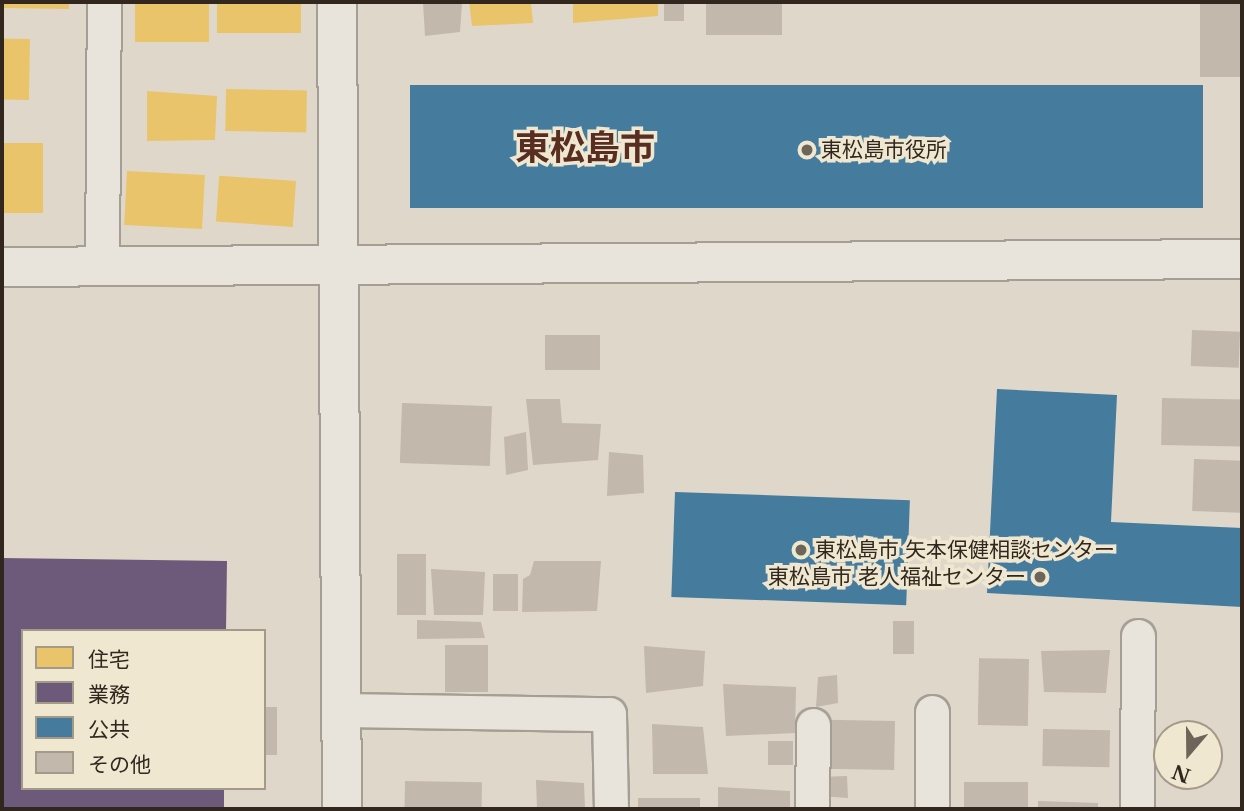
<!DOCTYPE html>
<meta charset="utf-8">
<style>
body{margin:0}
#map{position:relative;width:1244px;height:811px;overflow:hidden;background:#dfd8ca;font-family:"Libre Baskerville","Noto Sans JP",serif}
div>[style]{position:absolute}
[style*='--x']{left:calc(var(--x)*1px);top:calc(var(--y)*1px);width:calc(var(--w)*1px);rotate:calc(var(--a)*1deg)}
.homes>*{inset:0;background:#e9c46a;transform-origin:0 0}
.offices>*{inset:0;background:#6d597a}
.public>*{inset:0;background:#457b9d;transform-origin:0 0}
.building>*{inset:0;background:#c2b8ac;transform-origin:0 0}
.roads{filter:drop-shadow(2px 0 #a49e94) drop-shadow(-2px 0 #a49e94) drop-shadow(0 2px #a49e94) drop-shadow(0 -2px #a49e94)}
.minor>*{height:33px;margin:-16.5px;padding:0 16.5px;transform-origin:16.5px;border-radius:16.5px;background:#e8e4db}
.tertiary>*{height:38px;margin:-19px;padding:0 19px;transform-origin:19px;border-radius:19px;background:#e8e4db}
.dots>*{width:19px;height:19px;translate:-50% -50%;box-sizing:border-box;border:4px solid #f0e7d1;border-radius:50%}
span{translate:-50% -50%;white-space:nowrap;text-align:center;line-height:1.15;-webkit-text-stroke:7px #f0e7d1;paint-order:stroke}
.poi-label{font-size:21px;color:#31271e}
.left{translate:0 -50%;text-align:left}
.right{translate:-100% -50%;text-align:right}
.town-label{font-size:35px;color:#582e23;font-weight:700}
.frame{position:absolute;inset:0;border:4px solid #31271e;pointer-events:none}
.legend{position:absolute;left:21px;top:629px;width:245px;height:161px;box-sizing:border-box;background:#f0e7d1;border:2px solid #a49a89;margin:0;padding:9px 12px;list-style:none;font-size:21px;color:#31271e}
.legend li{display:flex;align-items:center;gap:14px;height:35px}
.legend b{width:35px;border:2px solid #a49a89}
.north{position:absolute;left:1153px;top:720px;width:70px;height:70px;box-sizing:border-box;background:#f0e7d1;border:2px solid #a49a89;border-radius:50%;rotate:200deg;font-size:19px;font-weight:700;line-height:28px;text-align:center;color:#31271e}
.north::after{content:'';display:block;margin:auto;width:24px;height:32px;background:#6e655a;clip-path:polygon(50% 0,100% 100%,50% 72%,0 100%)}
</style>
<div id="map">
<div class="homes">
<div style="clip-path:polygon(2px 2px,69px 2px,69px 9px,2px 8px)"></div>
<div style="left:135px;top:2px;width:74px;height:40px"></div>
<div style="left:217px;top:2px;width:84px;height:31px"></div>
<div style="clip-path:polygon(469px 2px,531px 2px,533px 23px,472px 26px)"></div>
<div style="clip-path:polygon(573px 2px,658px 2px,658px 16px,573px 23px)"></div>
<div style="left:30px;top:39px;width:61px;height:28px;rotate:91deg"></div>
<div style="left:226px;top:89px;width:81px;height:42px;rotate:1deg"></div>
<div style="clip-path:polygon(147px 91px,217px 96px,215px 140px,147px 141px)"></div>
<div style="left:43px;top:143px;width:70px;height:41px;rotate:90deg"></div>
<div style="left:127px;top:171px;width:78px;height:54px;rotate:3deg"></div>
<div style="left:296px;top:181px;width:46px;height:77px;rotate:94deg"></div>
</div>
<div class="offices">
<div style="clip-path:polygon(2px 558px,227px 561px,226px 631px,23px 631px,23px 788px,224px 788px,224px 809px,2px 809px)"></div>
</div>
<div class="public">
<div style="left:1203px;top:85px;width:123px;height:793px;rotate:90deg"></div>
<div style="clip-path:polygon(997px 389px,1117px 395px,1111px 522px,1242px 528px,1242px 607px,987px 593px)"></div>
<div style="left:675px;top:492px;width:235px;height:105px;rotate:2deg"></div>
</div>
<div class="building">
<div style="clip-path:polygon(423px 2px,462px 2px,460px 32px,425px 36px)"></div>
<div style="left:664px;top:2px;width:20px;height:19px"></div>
<div style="left:706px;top:2px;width:76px;height:33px"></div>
<div style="left:1200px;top:2px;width:42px;height:75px"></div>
<div style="left:1192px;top:330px;width:48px;height:36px;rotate:2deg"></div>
<div style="left:545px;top:335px;width:55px;height:35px"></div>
<div style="left:1162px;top:398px;width:80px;height:47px;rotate:1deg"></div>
<div style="clip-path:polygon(526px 399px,560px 399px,562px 423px,601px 424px,598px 460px,533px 465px)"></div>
<div style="left:402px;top:403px;width:90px;height:60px;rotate:2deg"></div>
<div style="clip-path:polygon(526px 432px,528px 470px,506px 475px,504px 437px)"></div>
<div style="clip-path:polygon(609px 452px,643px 455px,644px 493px,607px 496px)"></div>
<div style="left:1194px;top:459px;width:48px;height:52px;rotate:2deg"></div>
<div style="left:397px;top:554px;width:29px;height:61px"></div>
<div style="clip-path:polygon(534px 561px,601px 561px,597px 611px,522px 612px,523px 579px,530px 575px)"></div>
<div style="clip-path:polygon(431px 569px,485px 572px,483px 615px,434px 615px)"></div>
<div style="left:518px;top:574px;width:37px;height:25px;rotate:90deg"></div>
<div style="clip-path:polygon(417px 620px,481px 622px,485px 638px,417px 639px)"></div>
<div style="left:893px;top:621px;width:21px;height:33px"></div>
<div style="left:445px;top:645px;width:43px;height:47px"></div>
<div style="clip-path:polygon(644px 646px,705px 651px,703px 686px,646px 693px)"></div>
<div style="clip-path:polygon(1110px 650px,1106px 693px,1044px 692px,1041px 651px)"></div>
<div style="left:1029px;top:659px;width:67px;height:50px;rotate:91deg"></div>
<div style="clip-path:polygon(837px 675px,838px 703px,816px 707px,818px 677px)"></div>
<div style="clip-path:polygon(723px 684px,796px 687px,795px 733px,726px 736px)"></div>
<div style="left:264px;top:707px;width:13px;height:48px"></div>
<div style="left:895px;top:721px;width:49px;height:70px;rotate:91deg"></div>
<div style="clip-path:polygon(652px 724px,703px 727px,708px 774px,653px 774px)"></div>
<div style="left:1043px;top:729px;width:67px;height:37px;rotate:1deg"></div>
<div style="left:768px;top:741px;width:25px;height:24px"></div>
<div style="clip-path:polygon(847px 776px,848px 798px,820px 796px,821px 777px)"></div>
<div style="clip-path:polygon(536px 780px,584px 783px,585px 809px,537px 809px)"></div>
<div style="left:405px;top:781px;width:77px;height:28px;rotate:1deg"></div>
<div style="left:964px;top:782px;width:64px;height:27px"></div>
<div style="clip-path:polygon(718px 787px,790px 791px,790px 809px,718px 809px)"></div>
<div style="left:700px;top:798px;width:11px;height:62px;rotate:90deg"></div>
<div style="clip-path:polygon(1038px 801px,1098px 803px,1098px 809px,1038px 809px)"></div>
</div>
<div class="roads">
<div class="minor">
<div style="--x:102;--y:268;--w:266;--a:-89.6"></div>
<div style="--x:344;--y:710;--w:265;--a:0.9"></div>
<div style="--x:609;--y:714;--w:95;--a:88.8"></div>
<div style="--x:932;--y:712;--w:97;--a:90"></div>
<div style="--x:812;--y:809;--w:84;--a:-89.3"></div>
<div style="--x:1137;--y:809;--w:173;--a:-89.7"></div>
</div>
<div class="tertiary">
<div style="--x:337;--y:2;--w:807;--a:89.65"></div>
<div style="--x:2;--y:267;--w:1240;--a:-0.37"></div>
</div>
</div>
<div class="dots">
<div style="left:807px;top:150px;background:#6e655a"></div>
<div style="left:801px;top:550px;background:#6e655a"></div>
<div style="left:1040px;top:577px;background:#6e655a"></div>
</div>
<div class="poi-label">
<span class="left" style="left:821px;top:150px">東松島市役所</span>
<span class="left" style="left:815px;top:550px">東松島市 矢本保健相談センター</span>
<span class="right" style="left:1026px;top:577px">東松島市 老人福祉センター</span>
</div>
<div class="town-label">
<span style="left:585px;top:148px">東松島市</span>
</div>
<div class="frame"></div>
<ul class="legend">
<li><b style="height:19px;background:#e9c46a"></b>住宅</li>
<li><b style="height:19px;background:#6d597a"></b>業務</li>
<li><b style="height:19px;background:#457b9d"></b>公共</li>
<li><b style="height:19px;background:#c2b8ac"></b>その他</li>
</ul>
<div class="north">N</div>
</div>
